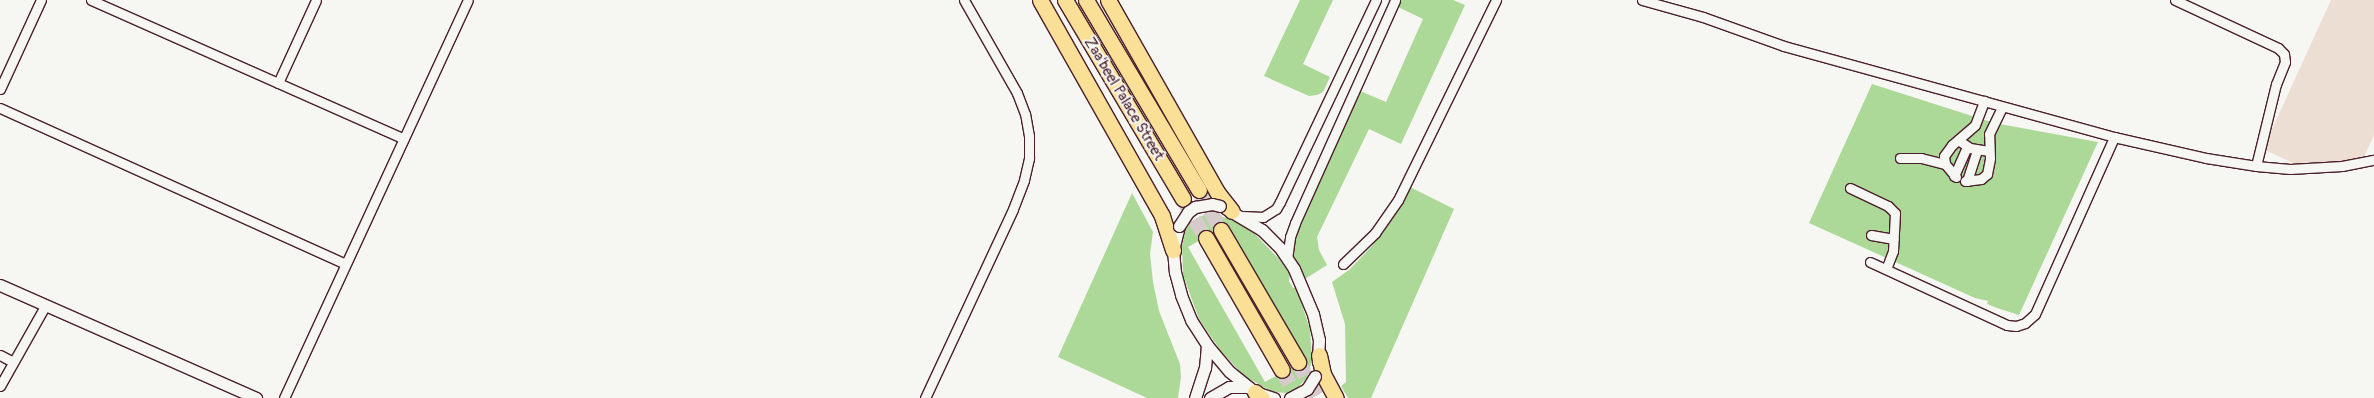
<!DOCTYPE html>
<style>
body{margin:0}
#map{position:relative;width:2374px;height:398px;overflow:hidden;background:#f6f6f2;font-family:Pangolin,sans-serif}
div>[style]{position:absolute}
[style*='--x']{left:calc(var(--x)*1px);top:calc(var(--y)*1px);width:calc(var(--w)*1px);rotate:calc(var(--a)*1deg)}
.built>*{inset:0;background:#edded3}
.green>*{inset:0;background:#add998}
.primary-tunnel>*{height:15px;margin-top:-7.5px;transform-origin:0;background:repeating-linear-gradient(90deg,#d4cbca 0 15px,transparent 0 23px)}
.roads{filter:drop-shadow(1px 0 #4a1f2b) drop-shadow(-1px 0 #4a1f2b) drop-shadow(0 1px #4a1f2b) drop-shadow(0 -1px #4a1f2b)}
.minor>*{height:9px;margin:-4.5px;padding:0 4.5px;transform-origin:4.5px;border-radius:4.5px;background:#f6f6f2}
.tertiary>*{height:11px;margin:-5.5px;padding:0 5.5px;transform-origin:5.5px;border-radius:5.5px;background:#f6f6f2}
.primary>*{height:15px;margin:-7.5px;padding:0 7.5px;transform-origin:7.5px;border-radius:7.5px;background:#fadf96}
.bridges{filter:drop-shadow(1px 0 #4a1f2b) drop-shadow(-1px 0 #4a1f2b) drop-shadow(0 1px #4a1f2b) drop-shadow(0 -1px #4a1f2b)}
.tertiary-bridge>*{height:11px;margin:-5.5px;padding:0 5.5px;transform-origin:5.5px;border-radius:5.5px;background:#f6f6f2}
span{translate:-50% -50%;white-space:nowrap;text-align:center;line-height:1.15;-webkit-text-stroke:4px #f6f6f2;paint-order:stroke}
.street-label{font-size:15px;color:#4a1f2b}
</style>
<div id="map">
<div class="built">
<div style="clip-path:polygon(2331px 0,2374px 0,2374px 135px,2363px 159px,2299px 166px,2263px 149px)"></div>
</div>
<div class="green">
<div style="clip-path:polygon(1300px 0,1333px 0,1303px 64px,1330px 77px,1323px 92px,1317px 95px,1309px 96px,1264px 76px)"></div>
<div style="clip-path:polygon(1401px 0,1453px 0,1465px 5px,1401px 144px,1369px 129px,1317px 237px,1319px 250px,1327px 265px,1305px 279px,1294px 263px,1293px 243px,1360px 91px,1386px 102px,1423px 19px,1398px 7px)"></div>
<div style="clip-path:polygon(1872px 84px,1994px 123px,2098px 142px,2019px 315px,1997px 308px,1987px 304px,1988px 301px,1975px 298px,1809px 223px)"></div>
<div style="clip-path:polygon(1410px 187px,1454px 209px,1371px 398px,1348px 398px,1341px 386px,1346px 382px,1345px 324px,1332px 282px,1349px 270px,1372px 246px,1396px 213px)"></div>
<div style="clip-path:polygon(1132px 193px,1153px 232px,1150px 254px,1153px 282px,1159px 311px,1180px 364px,1181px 377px,1178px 398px,1147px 398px,1058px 357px)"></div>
<div style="clip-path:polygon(evenodd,1208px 213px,1234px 220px,1254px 233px,1279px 259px,1290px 275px,1289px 281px,1293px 288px,1296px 287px,1310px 329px,1312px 360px,1307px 378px,1294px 391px,1288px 393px,1273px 392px,1244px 376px,1220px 350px,1199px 319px,1183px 275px,1182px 245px,1186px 229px,1192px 221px,1208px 213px,1228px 224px,1305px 359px,1265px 382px,1188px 247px,1228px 224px)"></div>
</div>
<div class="primary-tunnel">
<div style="--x:1199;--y:190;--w:46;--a:61.2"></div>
<div style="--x:1183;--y:199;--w:45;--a:59.5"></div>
<div style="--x:1298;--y:362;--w:41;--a:60.9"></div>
<div style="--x:1282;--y:370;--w:32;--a:60"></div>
</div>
<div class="roads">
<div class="minor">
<div style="--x:91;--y:0;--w:342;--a:23.9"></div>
<div style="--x:1642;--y:0;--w:63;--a:15.6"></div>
<div style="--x:1703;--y:17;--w:86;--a:19.7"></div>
<div style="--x:1784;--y:46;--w:342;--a:15.4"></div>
<div style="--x:2114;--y:137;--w:94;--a:12.9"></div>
<div style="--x:2206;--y:158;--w:51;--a:9.1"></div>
<div style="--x:2256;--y:166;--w:34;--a:5"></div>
<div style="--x:2290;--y:169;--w:52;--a:-3.3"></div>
<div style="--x:2342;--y:166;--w:33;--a:-11"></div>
<div style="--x:2175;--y:0;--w:114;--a:25"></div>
<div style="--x:2278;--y:48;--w:8;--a:45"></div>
<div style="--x:2284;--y:54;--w:8;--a:83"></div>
<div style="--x:2285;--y:62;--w:24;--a:112"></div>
<div style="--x:2276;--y:84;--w:84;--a:103.7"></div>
<div style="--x:278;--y:83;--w:91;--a:-65.4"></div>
<div style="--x:0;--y:89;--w:98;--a:-65.3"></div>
<div style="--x:0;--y:108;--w:379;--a:24.3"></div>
<div style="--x:1958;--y:140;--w:14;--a:34"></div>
<div style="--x:1970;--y:148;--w:19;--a:9"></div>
<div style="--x:1900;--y:158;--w:21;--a:0"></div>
<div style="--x:1921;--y:158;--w:25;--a:14"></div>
<div style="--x:1954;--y:176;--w:32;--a:-66"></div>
<div style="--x:1956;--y:177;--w:17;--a:-130"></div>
<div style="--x:1945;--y:164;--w:8;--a:-97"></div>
<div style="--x:1944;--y:156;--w:14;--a:-54"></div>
<div style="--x:1952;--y:145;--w:30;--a:-41"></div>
<div style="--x:1975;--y:125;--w:26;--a:-69"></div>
<div style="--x:1965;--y:181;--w:16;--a:-7"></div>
<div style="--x:1981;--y:179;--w:8;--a:-40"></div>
<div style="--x:1987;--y:174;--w:16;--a:-79"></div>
<div style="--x:1990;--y:158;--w:24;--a:-92"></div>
<div style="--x:1989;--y:134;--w:30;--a:-64"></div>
<div style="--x:1967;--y:181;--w:33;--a:-72"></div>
<div style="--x:1850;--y:188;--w:42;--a:25.3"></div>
<div style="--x:1888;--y:206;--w:10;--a:45"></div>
<div style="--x:1895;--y:213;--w:38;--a:93"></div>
<div style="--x:1893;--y:251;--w:19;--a:111"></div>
<div style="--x:1243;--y:216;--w:20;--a:3"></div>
<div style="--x:1263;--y:217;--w:15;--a:-32"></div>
<div style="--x:1276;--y:209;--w:8;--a:-60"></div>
<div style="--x:1280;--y:202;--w:224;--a:-64.6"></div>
<div style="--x:1871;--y:235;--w:23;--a:10"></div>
<div style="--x:1287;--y:259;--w:22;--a:-82"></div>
<div style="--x:1290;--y:237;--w:15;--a:-70"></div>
<div style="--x:1295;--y:223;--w:244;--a:-65.8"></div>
<div style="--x:1870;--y:262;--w:151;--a:24.7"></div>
<div style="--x:2007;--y:325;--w:9;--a:6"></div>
<div style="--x:2016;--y:326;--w:9;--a:-18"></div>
<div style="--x:2025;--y:323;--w:13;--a:-42"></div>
<div style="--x:2035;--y:314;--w:194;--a:-65.9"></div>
<div style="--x:1343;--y:264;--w:45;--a:-44.1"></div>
<div style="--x:1375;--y:233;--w:40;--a:-55.1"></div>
<div style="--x:1398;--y:200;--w:223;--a:-63.9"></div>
<div style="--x:0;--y:355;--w:15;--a:28"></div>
<div style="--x:0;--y:386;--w:92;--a:-60.6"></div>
<div style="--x:284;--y:398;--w:438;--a:-65.2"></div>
<div style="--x:925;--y:398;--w:208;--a:-65"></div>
<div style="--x:1013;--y:209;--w:31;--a:-69"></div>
<div style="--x:1024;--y:180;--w:23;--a:-77"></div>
<div style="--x:1029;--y:158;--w:22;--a:-90"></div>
<div style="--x:1029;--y:136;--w:22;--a:-100"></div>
<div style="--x:1025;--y:114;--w:22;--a:-111"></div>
<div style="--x:1017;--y:93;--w:107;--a:-119.7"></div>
</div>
<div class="tertiary">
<div style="--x:1225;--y:208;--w:43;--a:30.7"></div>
<div style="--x:1262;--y:230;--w:25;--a:45"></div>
<div style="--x:1280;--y:248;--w:25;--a:56"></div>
<div style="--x:1294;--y:269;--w:49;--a:67.1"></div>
<div style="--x:1313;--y:314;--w:27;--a:77"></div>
<div style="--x:1319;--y:340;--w:22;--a:93"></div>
<div style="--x:1179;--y:226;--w:25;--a:104"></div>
<div style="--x:1173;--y:250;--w:22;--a:85"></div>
<div style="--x:1175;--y:272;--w:24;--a:75"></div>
<div style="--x:1181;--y:295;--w:27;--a:68"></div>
<div style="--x:1191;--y:320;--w:30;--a:57"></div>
<div style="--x:1207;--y:345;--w:35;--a:50"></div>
<div style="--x:1230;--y:372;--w:32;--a:39"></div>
<div style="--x:1255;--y:392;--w:20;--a:18"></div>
<div style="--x:0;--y:285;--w:280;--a:23.8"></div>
<div style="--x:1195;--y:398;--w:32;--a:-72"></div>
<div style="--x:1205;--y:368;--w:23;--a:-85"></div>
<div style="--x:1210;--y:398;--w:22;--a:-30"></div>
<div style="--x:1229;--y:387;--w:19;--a:0"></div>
</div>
<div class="primary">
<div style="--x:1040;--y:0;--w:248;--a:60.5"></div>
<div style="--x:1162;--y:216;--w:36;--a:72"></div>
<div style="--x:1065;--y:0;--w:231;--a:59.3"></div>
<div style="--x:1086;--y:0;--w:221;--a:59.3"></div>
<div style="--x:1108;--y:0;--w:221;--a:60.4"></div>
<div style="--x:1217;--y:192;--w:24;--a:52"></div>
<div style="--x:1221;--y:230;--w:153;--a:59.7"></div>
<div style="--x:1206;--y:238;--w:152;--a:60.1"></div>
<div style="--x:1319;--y:355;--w:19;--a:78"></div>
<div style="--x:1323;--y:374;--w:27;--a:62"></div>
<div style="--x:1255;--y:392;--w:9;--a:41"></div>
</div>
</div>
<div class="bridges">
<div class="tertiary-bridge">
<div style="--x:1179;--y:226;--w:17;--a:-57"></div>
<div style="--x:1188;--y:212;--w:9;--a:-36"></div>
<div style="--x:1195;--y:207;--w:17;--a:-10"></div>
<div style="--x:1212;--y:204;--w:8;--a:14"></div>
<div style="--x:1290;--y:398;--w:19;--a:-28"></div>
<div style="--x:1307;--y:389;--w:15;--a:-58"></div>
</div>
</div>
<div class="street-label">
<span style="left:1124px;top:99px;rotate:59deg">Zaa'beel Palace Street</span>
</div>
</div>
